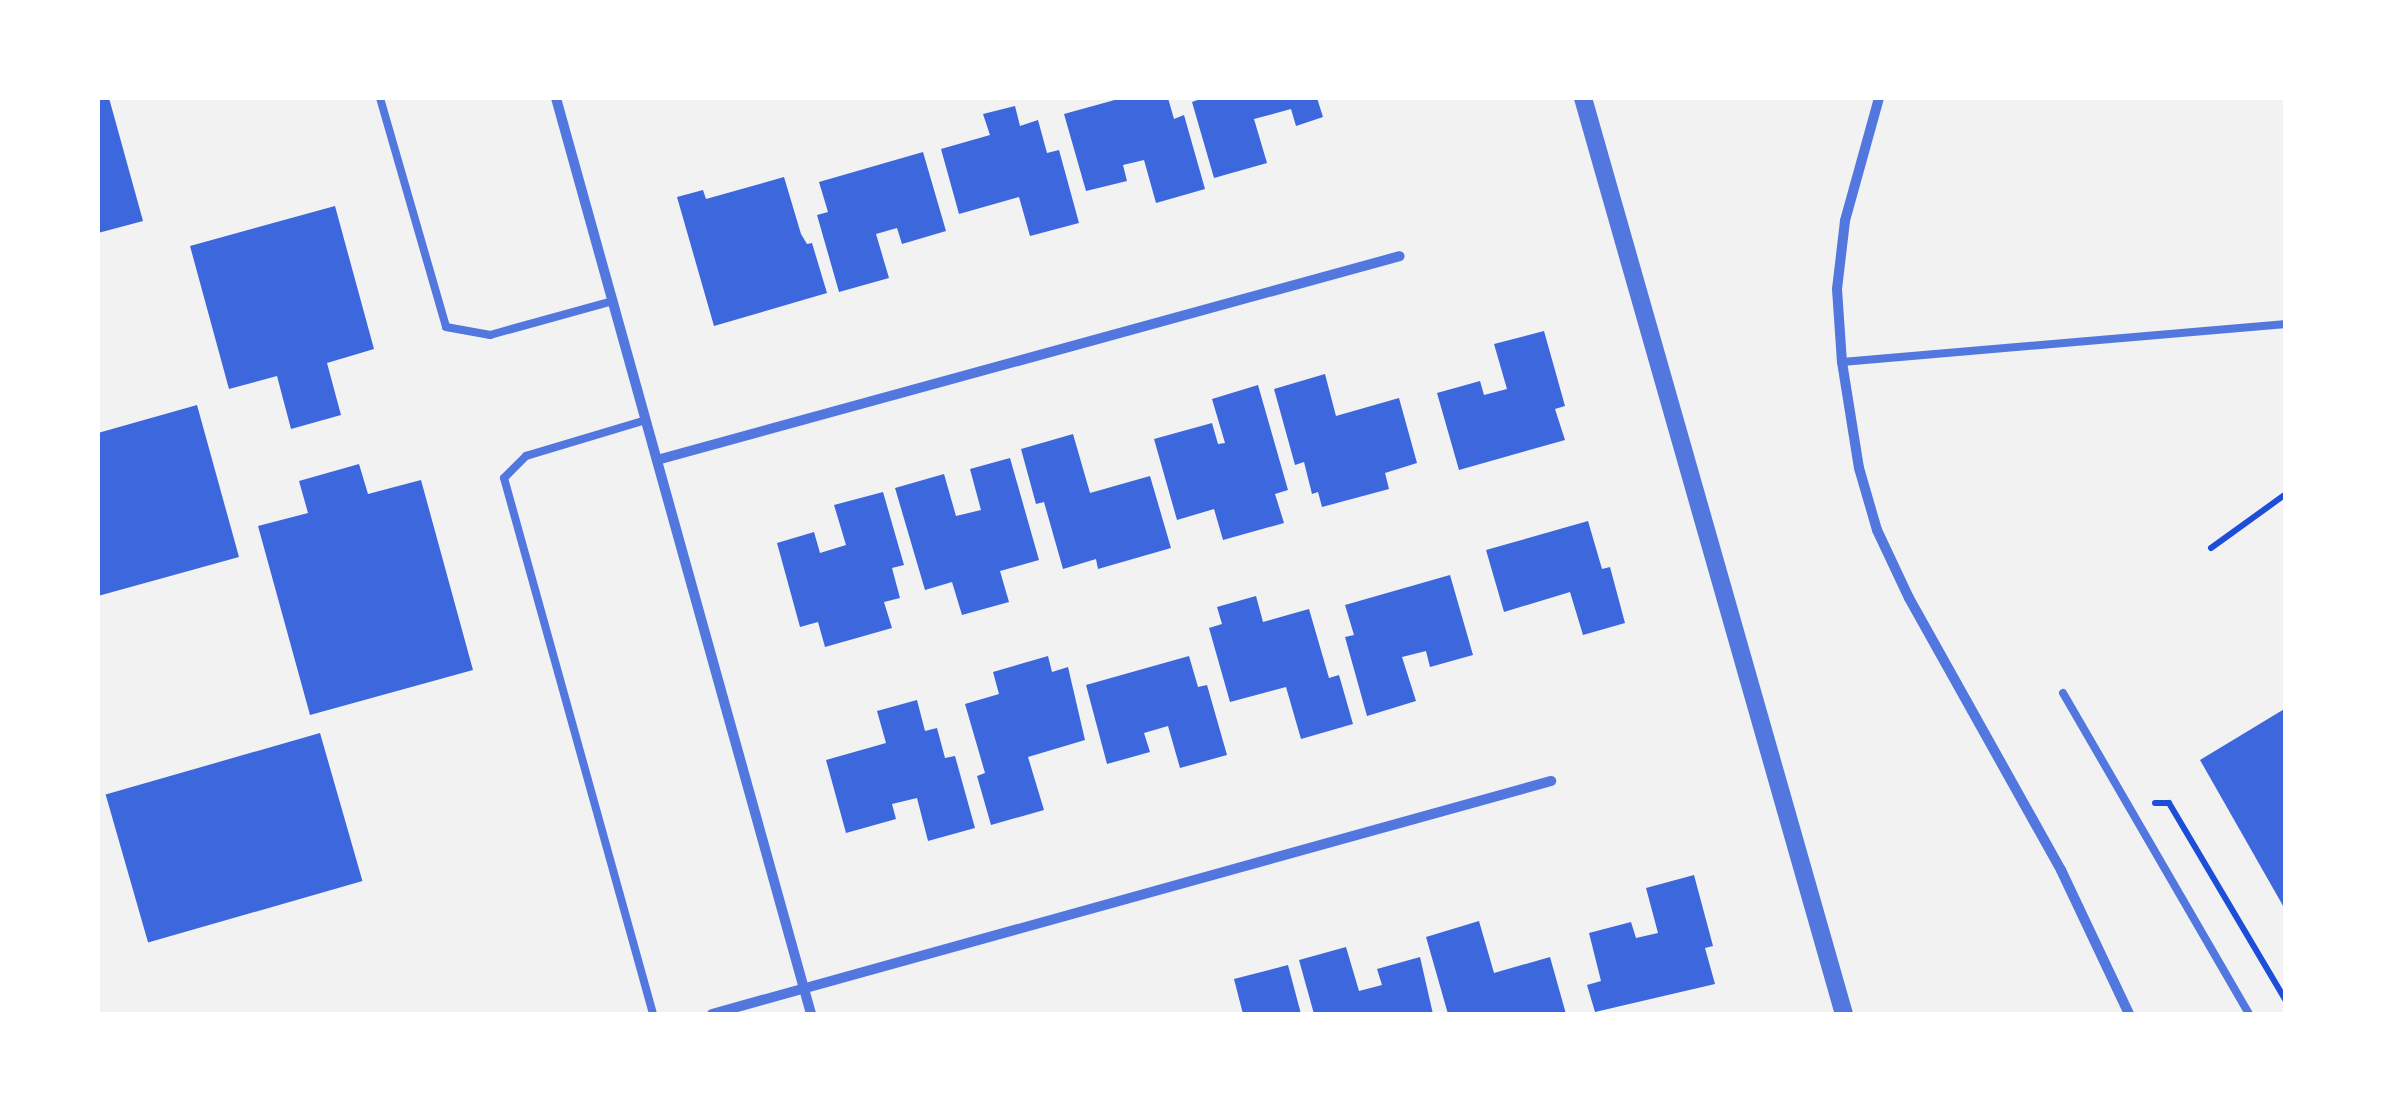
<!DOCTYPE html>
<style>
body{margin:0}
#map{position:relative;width:2383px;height:1112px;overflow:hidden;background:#f2f2f2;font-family:"Noto Sans",sans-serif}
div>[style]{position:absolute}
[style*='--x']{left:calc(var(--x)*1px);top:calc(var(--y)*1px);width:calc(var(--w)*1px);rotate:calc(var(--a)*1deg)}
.building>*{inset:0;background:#3d67dc;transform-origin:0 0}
.path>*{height:6px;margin:-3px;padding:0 3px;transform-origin:3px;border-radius:3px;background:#1d4ed8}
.service>*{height:8px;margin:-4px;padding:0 4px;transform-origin:4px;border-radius:4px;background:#5277de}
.minor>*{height:10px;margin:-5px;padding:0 5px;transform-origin:5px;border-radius:5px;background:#5277de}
.tertiary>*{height:18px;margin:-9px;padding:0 9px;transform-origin:9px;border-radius:9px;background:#5277de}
span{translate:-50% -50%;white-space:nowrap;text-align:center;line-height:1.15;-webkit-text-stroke:10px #fff;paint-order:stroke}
.frame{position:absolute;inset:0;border:100px solid #fff;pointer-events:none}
</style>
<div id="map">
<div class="building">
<div style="clip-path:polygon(98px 98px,109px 98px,143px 221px,98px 233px)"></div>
<div style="clip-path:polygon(1122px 98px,1168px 98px,1174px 119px,1184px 115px,1205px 189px,1156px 203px,1144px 160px,1123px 165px,1127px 181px,1086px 191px,1064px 114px)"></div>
<div style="clip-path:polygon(1203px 98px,1317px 98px,1323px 117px,1296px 126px,1291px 109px,1254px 119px,1267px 163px,1214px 178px,1192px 102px)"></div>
<div style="clip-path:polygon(1015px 106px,1020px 126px,1038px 120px,1047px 153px,1059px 150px,1079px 223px,1030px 236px,1019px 197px,959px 214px,941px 149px,990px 135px,983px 114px)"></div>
<div style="clip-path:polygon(923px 152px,946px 231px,902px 244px,897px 228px,876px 234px,889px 278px,839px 292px,817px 215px,828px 212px,819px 182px)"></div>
<div style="clip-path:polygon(784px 177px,801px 234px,807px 244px,812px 243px,827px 293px,714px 326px,677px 197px,703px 190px,706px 199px)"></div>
<div style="clip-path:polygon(335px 206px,374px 349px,327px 363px,341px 415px,291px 429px,277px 376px,229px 389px,190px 246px)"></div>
<div style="clip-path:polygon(1544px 331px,1565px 406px,1555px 409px,1565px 440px,1459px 470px,1437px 393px,1480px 381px,1484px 395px,1507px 389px,1494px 344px)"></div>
<div style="clip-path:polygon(1325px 374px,1336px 416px,1399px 398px,1417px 463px,1385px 473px,1389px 489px,1322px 507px,1318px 492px,1312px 494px,1304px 462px,1295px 465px,1274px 389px)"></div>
<div style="clip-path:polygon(1258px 385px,1288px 490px,1275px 494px,1284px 523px,1223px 540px,1214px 509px,1177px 520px,1154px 439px,1212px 423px,1218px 444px,1225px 443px,1212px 399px)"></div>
<div style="clip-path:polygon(197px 405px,239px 557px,98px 596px,98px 433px)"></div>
<div style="clip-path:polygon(1073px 434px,1090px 493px,1150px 476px,1171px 548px,1098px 569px,1096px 559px,1063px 569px,1044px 502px,1036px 504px,1021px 449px)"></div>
<div style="clip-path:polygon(1010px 458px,1039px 560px,1000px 571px,1009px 602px,962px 615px,952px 582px,925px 590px,895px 488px,944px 474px,956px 516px,981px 510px,970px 469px)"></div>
<div style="clip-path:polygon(359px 464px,368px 494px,421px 480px,473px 670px,310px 715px,258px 526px,308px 513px,299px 481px)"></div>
<div style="clip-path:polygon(883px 492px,904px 565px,892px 568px,900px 598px,884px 602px,892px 628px,825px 647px,818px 622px,800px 627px,777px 543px,814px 532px,820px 553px,846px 545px,834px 505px)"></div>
<div style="clip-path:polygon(1588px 521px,1602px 569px,1610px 567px,1625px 623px,1583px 635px,1570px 592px,1504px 612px,1486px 550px)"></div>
<div style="clip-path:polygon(1450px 575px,1473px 655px,1430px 667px,1426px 651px,1402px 657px,1416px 701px,1367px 716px,1345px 637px,1354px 635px,1345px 605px)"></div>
<div style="clip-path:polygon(1256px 596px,1263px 622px,1309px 609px,1329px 678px,1339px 675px,1353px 724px,1301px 739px,1286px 687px,1230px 702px,1209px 628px,1222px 624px,1217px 607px)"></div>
<div style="clip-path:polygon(1048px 656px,1052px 672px,1068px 667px,1085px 740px,1028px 757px,1044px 810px,991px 825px,977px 776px,985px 773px,965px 704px,999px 694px,993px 672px)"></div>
<div style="clip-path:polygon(1189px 656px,1198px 687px,1207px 685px,1227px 755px,1180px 768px,1168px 726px,1144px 733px,1150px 752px,1107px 764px,1086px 685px)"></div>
<div style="clip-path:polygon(917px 700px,925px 731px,937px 728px,945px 758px,955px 756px,975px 828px,928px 841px,917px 798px,892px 804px,896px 819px,846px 833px,826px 760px,886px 743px,877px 711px)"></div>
<div style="clip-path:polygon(2286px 708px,2286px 911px,2200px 760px)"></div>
<div style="left:320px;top:733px;width:154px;height:223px;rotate:74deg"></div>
<div style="clip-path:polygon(1694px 875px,1713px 946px,1705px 948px,1715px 984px,1595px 1012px,1587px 985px,1601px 981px,1589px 933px,1631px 922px,1636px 938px,1658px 933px,1646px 888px)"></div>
<div style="clip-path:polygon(1479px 921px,1494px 973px,1550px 957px,1566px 1014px,1448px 1014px,1426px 937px)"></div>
<div style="clip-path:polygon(1346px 947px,1359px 991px,1382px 985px,1377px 969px,1420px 957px,1433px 1014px,1314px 1014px,1299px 960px)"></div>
<div style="clip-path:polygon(1288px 965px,1301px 1014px,1243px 1014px,1234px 979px)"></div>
</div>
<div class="path">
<div style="--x:2211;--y:548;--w:92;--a:-35.8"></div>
<div style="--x:2155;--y:803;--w:14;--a:0"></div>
<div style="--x:2169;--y:803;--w:230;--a:59.4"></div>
</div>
<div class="service">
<div style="--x:380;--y:98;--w:238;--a:73.9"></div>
<div style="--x:446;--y:327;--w:45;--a:10.3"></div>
<div style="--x:490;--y:335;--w:128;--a:-15.5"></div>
<div style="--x:1842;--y:362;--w:446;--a:-4.9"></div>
<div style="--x:646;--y:420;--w:125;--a:163.3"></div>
<div style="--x:526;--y:456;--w:31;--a:135"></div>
<div style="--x:504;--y:478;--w:556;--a:74.46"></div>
<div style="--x:2063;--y:693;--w:371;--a:59.9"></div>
</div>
<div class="minor">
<div style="--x:556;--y:98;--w:951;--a:74.44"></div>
<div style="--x:1879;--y:98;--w:128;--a:105.5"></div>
<div style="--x:1845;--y:221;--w:68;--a:96.7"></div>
<div style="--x:1837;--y:289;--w:73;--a:86.1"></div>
<div style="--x:1842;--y:362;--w:107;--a:80.9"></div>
<div style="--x:1859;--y:468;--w:65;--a:73.8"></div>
<div style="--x:1877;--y:530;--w:75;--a:64.8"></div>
<div style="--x:1909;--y:598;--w:312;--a:60.8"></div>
<div style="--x:2061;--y:870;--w:159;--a:64.7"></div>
<div style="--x:657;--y:460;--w:770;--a:-15.35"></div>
<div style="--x:712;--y:1014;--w:871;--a:-15.52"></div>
</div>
<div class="tertiary">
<div style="--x:1583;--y:98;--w:952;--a:74.1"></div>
</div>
<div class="frame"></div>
</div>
